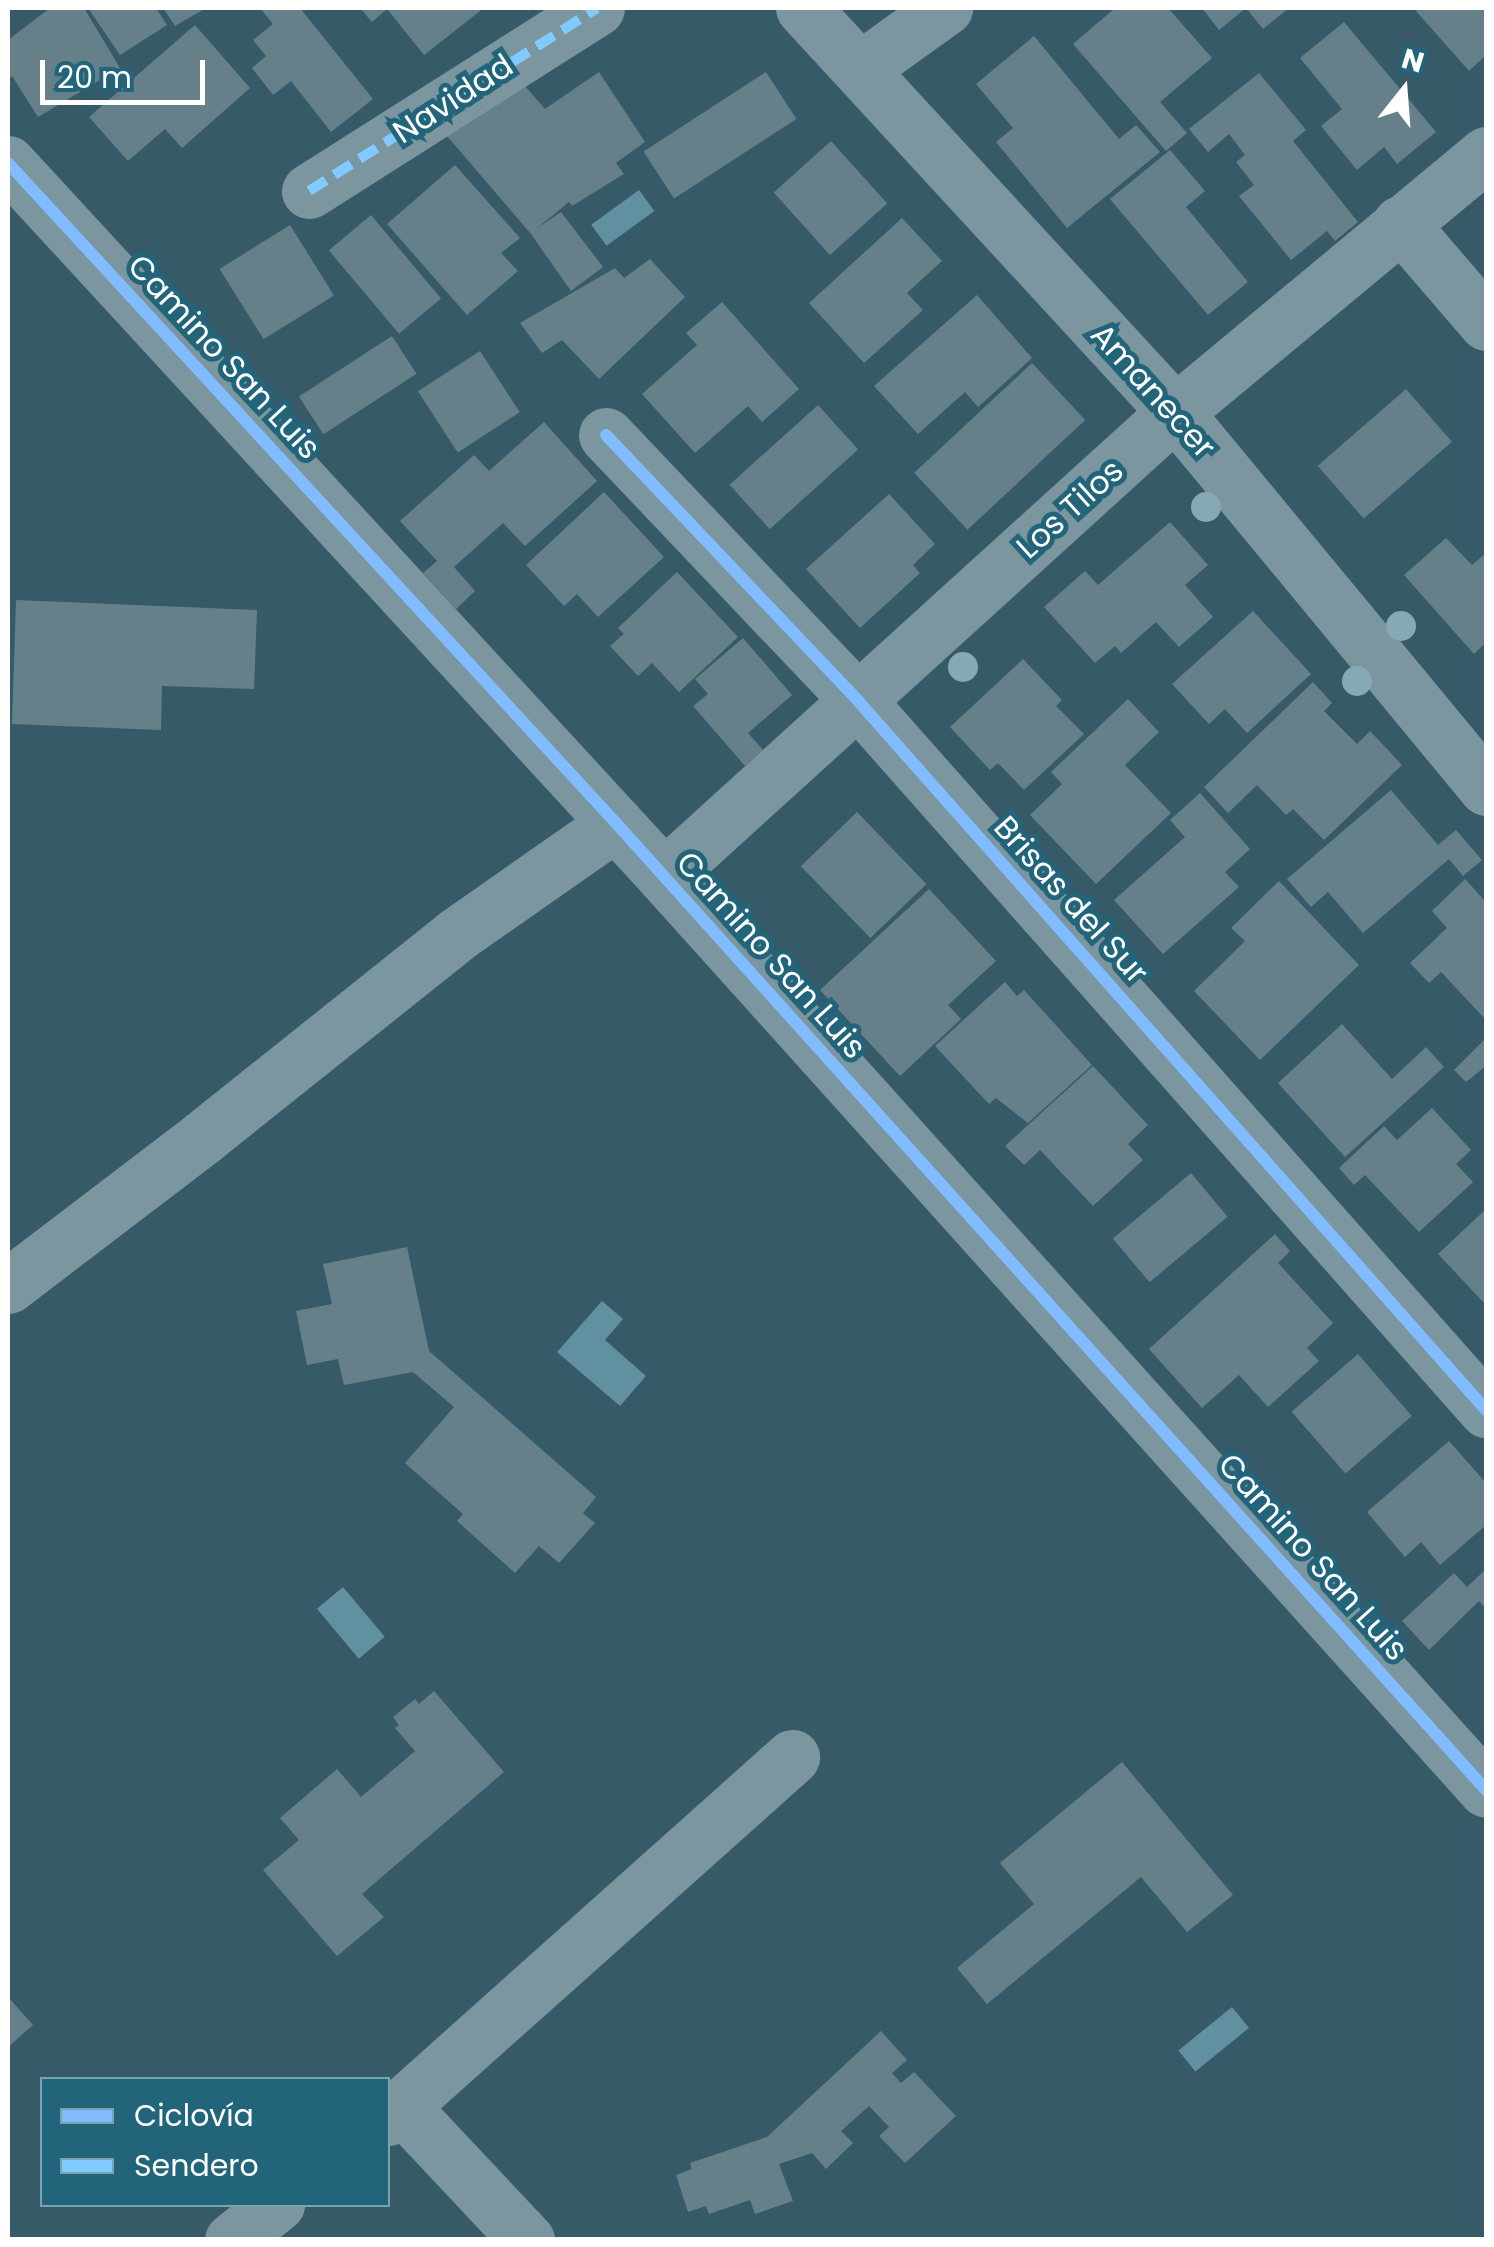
<!DOCTYPE html>
<meta charset="utf-8">
<style>
body{margin:0}
#map{position:relative;width:1494px;height:2247px;overflow:hidden;background:#365a67;font-family:Poppins,sans-serif}
div>[style]{position:absolute}
[style*='--x']{left:calc(var(--x)*1px);top:calc(var(--y)*1px);width:calc(var(--w)*1px);rotate:calc(var(--a)*1deg)}
.water>*{inset:0;background:#6191a0;transform-origin:0 0}
.building>*{inset:0;background:#668089;transform-origin:0 0}
.minor>*{height:55px;margin:-27.5px;padding:0 27.5px;transform-origin:27.5px;border-radius:27.5px;background:#7b969e}
.tertiary>*{height:55px;margin:-27.5px;padding:0 27.5px;transform-origin:27.5px;border-radius:27.5px;background:#7b969e}
.quiet>*{height:10px;margin-top:-5px;transform-origin:0;background:repeating-linear-gradient(90deg,#80caff 0 20px,transparent 0 30px)}
.cycleway>*{height:12px;margin:-6px;padding:0 6px;transform-origin:6px;border-radius:6px;background:#80bcff}
.trees>*{width:30px;height:30px;margin:-15px;border-radius:50%;background:#86a9b5}
span{translate:-50% -50%;white-space:nowrap;text-align:center;line-height:1.15;-webkit-text-stroke:10px #22657b;paint-order:stroke}
.street-label{font-size:32px;color:#fff}
.frame{position:absolute;inset:0;border:10px solid #fff;pointer-events:none}
.legend{position:absolute;left:40px;top:2077px;width:350px;height:130px;box-sizing:border-box;background:#22657b;border:2px solid #7aa3b0;margin:0;padding:12px 18px;list-style:none;font-size:30px;color:#fff}
.legend li{display:flex;align-items:center;gap:20px;height:50px}
.legend b{width:50px;border:2px solid #7aa3b0}
.north{position:absolute;left:1354px;top:40px;width:100px;height:100px;-webkit-text-stroke:8px #22657b;paint-order:stroke;rotate:17deg;font-size:28px;font-weight:700;line-height:40px;text-align:center;color:#fff}
.north::after{content:'';display:block;margin:auto;width:35px;height:45px;background:#fff;clip-path:polygon(50% 0,100% 100%,50% 72%,0 100%)}
.scale{position:absolute;left:40px;top:60px;width:165px;height:45px;box-sizing:border-box;border:5px solid #fff;border-top:0;padding-left:12px;font-size:30px;line-height:35px;white-space:nowrap;color:#fff;-webkit-text-stroke:8px #22657b;paint-order:stroke}
</style>
<div id="map">
<div class="water">
<div style="left:639px;top:190px;width:26px;height:59px;rotate:54deg"></div>
<div style="clip-path:polygon(602px 1301px,623px 1319px,605px 1340px,646px 1376px,620px 1406px,557px 1352px)"></div>
<div style="left:343px;top:1587px;width:65px;height:34px;rotate:50deg"></div>
<div style="left:1232px;top:2007px;width:27px;height:69px;rotate:51deg"></div>
</div>
<div class="building">
<div style="clip-path:polygon(50px 8px,84px 8px,120px 68px,38px 117px,12px 76px,8px 79px,8px 40px)"></div>
<div style="clip-path:polygon(88px 8px,156px 8px,167px 25px,120px 55px)"></div>
<div style="clip-path:polygon(163px 8px,206px 8px,175px 26px)"></div>
<div style="clip-path:polygon(260px 8px,300px 8px,373px 99px,331px 132px,291px 81px,273px 95px,252px 68px,266px 56px,253px 40px,273px 24px)"></div>
<div style="clip-path:polygon(360px 8px,484px 8px,424px 55px,387px 9px,372px 22px)"></div>
<div style="clip-path:polygon(1115px 8px,1168px 8px,1212px 58px,1160px 102px,1187px 133px,1166px 151px,1073px 44px)"></div>
<div style="clip-path:polygon(1202px 8px,1289px 8px,1263px 29px,1246px 8px,1219px 30px)"></div>
<div style="clip-path:polygon(1420px 8px,1484px 8px,1486px 55px,1469px 71px,1416px 11px)"></div>
<div style="clip-path:polygon(1344px 22px,1436px 132px,1397px 164px,1384px 147px,1357px 170px,1321px 126px,1342px 109px,1300px 58px)"></div>
<div style="clip-path:polygon(195px 25px,250px 88px,182px 148px,165px 129px,128px 161px,89px 117px)"></div>
<div style="clip-path:polygon(1034px 36px,1119px 139px,1136px 125px,1160px 152px,1067px 228px,996px 142px,1013px 128px,976px 84px)"></div>
<div style="clip-path:polygon(599px 72px,645px 142px,616px 163px,624px 174px,572px 206px,569px 202px,536px 229px,561px 212px,603px 267px,571px 291px,531px 234px,441px 129px,518px 78px,545px 109px)"></div>
<div style="left:766px;top:72px;width:56px;height:146px;rotate:57deg"></div>
<div style="clip-path:polygon(1259px 73px,1306px 130px,1293px 141px,1358px 222px,1335px 241px,1327px 231px,1291px 260px,1239px 196px,1254px 185px,1236px 162px,1245px 155px,1229px 134px,1208px 152px,1189px 129px)"></div>
<div style="left:831px;top:141px;width:84px;height:77px;rotate:48deg"></div>
<div style="clip-path:polygon(1170px 150px,1205px 191px,1186px 207px,1248px 282px,1208px 315px,1110px 199px)"></div>
<div style="clip-path:polygon(455px 165px,520px 238px,501px 253px,518px 271px,467px 315px,387px 224px)"></div>
<div style="left:371px;top:215px;width:109px;height:55px;rotate:50deg"></div>
<div style="clip-path:polygon(902px 218px,942px 261px,907px 293px,923px 310px,864px 363px,809px 303px)"></div>
<div style="left:290px;top:225px;width:83px;height:83px;rotate:58deg"></div>
<div style="clip-path:polygon(650px 259px,685px 297px,599px 379px,562px 340px,542px 353px,520px 323px,615px 268px,624px 278px)"></div>
<div style="clip-path:polygon(977px 295px,1032px 358px,978px 407px,965px 392px,918px 434px,874px 386px)"></div>
<div style="clip-path:polygon(722px 302px,799px 389px,762px 422px,748px 406px,695px 453px,642px 394px,697px 345px,686px 333px)"></div>
<div style="left:392px;top:336px;width:45px;height:111px;rotate:57deg"></div>
<div style="left:480px;top:351px;width:73px;height:74px;rotate:57deg"></div>
<div style="left:1032px;top:363px;width:78px;height:161px;rotate:47deg"></div>
<div style="left:1406px;top:389px;width:70px;height:117px;rotate:49deg"></div>
<div style="left:818px;top:405px;width:60px;height:119px;rotate:48deg"></div>
<div style="clip-path:polygon(544px 422px,597px 481px,525px 546px,503px 523px,454px 567px,475px 591px,456px 609px,423px 573px,437px 561px,400px 521px,474px 455px,489px 471px)"></div>
<div style="clip-path:polygon(604px 492px,664px 557px,598px 617px,577px 594px,564px 606px,526px 565px)"></div>
<div style="clip-path:polygon(889px 494px,935px 544px,913px 565px,920px 573px,860px 628px,806px 569px)"></div>
<div style="clip-path:polygon(1170px 522px,1208px 565px,1185px 585px,1213px 617px,1179px 647px,1156px 622px,1121px 653px,1115px 646px,1095px 663px,1044px 607px,1085px 571px,1098px 585px)"></div>
<div style="clip-path:polygon(1446px 538px,1472px 565px,1486px 553px,1486px 642px,1474px 654px,1404px 575px)"></div>
<div style="clip-path:polygon(677px 572px,738px 637px,679px 692px,652px 663px,638px 676px,610px 646px,624px 634px,618px 628px)"></div>
<div style="clip-path:polygon(16px 600px,257px 610px,254px 689px,162px 686px,161px 730px,12px 724px)"></div>
<div style="clip-path:polygon(1253px 611px,1311px 674px,1247px 733px,1225px 709px,1209px 724px,1172px 684px)"></div>
<div style="clip-path:polygon(743px 638px,792px 695px,748px 733px,763px 750px,745px 766px,693px 706px,708px 694px,695px 679px)"></div>
<div style="clip-path:polygon(1023px 659px,1062px 700px,1056px 706px,1084px 734px,1024px 790px,998px 763px,990px 770px,950px 727px)"></div>
<div style="clip-path:polygon(1313px 682px,1332px 703px,1324px 711px,1357px 744px,1370px 731px,1402px 765px,1324px 840px,1293px 809px,1286px 815px,1257px 785px,1228px 813px,1204px 787px)"></div>
<div style="clip-path:polygon(1128px 699px,1159px 732px,1125px 765px,1171px 813px,1096px 884px,1030px 815px,1062px 784px,1051px 772px)"></div>
<div style="clip-path:polygon(1391px 790px,1438px 845px,1456px 830px,1482px 860px,1463px 876px,1449px 859px,1363px 933px,1328px 892px,1311px 907px,1287px 879px)"></div>
<div style="clip-path:polygon(1200px 793px,1250px 849px,1225px 872px,1239px 887px,1163px 954px,1114px 900px,1185px 837px,1170px 820px)"></div>
<div style="left:857px;top:812px;width:100px;height:78px;rotate:46deg"></div>
<div style="clip-path:polygon(1465px 879px,1486px 902px,1486px 1020px,1441px 972px,1429px 983px,1410px 963px,1447px 928px,1432px 911px)"></div>
<div style="clip-path:polygon(1279px 881px,1359px 965px,1260px 1060px,1194px 991px,1245px 941px,1231px 928px)"></div>
<div style="clip-path:polygon(929px 889px,996px 961px,948px 1005px,961px 1019px,900px 1076px,820px 990px)"></div>
<div style="clip-path:polygon(1005px 982px,1017px 996px,1024px 990px,1092px 1065px,1028px 1123px,996px 1098px,989px 1104px,935px 1046px)"></div>
<div style="clip-path:polygon(1342px 1024px,1392px 1079px,1426px 1047px,1444px 1067px,1345px 1157px,1278px 1083px)"></div>
<div style="clip-path:polygon(1486px 1038px,1486px 1066px,1466px 1082px,1454px 1070px)"></div>
<div style="clip-path:polygon(1093px 1066px,1148px 1125px,1128px 1144px,1143px 1160px,1093px 1206px,1040px 1150px,1024px 1165px,1005px 1146px)"></div>
<div style="clip-path:polygon(1432px 1108px,1471px 1150px,1456px 1164px,1473px 1182px,1419px 1232px,1365px 1175px,1354px 1185px,1339px 1168px,1384px 1126px,1397px 1140px)"></div>
<div style="left:1191px;top:1173px;width:57px;height:102px;rotate:50deg"></div>
<div style="clip-path:polygon(1486px 1209px,1486px 1305px,1438px 1254px)"></div>
<div style="clip-path:polygon(1275px 1234px,1290px 1251px,1278px 1263px,1333px 1323px,1307px 1348px,1319px 1361px,1268px 1407px,1239px 1375px,1202px 1408px,1149px 1349px)"></div>
<div style="clip-path:polygon(407px 1247px,429px 1351px,596px 1497px,583px 1513px,595px 1523px,559px 1563px,539px 1546px,515px 1573px,457px 1521px,463px 1514px,405px 1463px,454px 1407px,413px 1372px,344px 1385px,338px 1359px,307px 1365px,296px 1311px,332px 1304px,323px 1264px)"></div>
<div style="left:1358px;top:1354px;width:82px;height:88px;rotate:49deg"></div>
<div style="clip-path:polygon(1449px 1441px,1486px 1483px,1486px 1525px,1440px 1565px,1421px 1542px,1405px 1557px,1367px 1512px)"></div>
<div style="clip-path:polygon(1486px 1569px,1486px 1609px,1479px 1601px,1429px 1650px,1402px 1621px,1454px 1573px,1467px 1587px)"></div>
<div style="clip-path:polygon(434px 1691px,504px 1772px,362px 1894px,384px 1917px,337px 1956px,263px 1870px,299px 1840px,280px 1818px,337px 1769px,361px 1797px,415px 1751px,395px 1728px,399px 1725px,393px 1717px,415px 1699px,419px 1704px)"></div>
<div style="clip-path:polygon(1122px 1762px,1233px 1895px,1187px 1932px,1141px 1877px,987px 2004px,957px 1968px,1034px 1904px,1000px 1863px)"></div>
<div style="clip-path:polygon(8px 1997px,33px 2025px,8px 2047px)"></div>
<div style="clip-path:polygon(881px 2031px,907px 2060px,892px 2073px,901px 2083px,914px 2072px,956px 2116px,905px 2163px,879px 2136px,889px 2127px,869px 2106px,841px 2131px,853px 2143px,826px 2169px,812px 2153px,779px 2164px,793px 2201px,755px 2214px,750px 2200px,709px 2214px,706px 2206px,688px 2212px,676px 2175px,692px 2169px,690px 2163px,767px 2137px)"></div>
</div>
<div class="minor">
<div style="--x:803;--y:8;--w:549;--a:47.36"></div>
<div style="--x:1175;--y:412;--w:488;--a:50.4"></div>
<div style="--x:860;--y:69;--w:105;--a:-35.7"></div>
<div style="--x:8;--y:163;--w:969;--a:47.38"></div>
<div style="--x:309;--y:191;--w:341;--a:-32.4"></div>
<div style="--x:1400;--y:223;--w:132;--a:49.3"></div>
<div style="--x:606;--y:435;--w:368;--a:46.5"></div>
<div style="--x:859;--y:702;--w:946;--a:48.47"></div>
<div style="--x:8;--y:1286;--w:244;--a:-37.3"></div>
<div style="--x:202;--y:1138;--w:325;--a:-38.6"></div>
<div style="--x:456;--y:935;--w:195;--a:-35"></div>
<div style="--x:402;--y:2107;--w:183;--a:46.8"></div>
<div style="--x:388;--y:2118;--w:542;--a:-41.78"></div>
<div style="--x:232;--y:2240;--w:58;--a:-38.7"></div>
</div>
<div class="tertiary">
<div style="--x:1486;--y:154;--w:404;--a:140.3"></div>
<div style="--x:1175;--y:412;--w:690;--a:137.76"></div>
<div style="--x:664;--y:876;--w:1229;--a:48.03"></div>
</div>
<div class="quiet">
<div style="--x:309;--y:191;--w:341;--a:-32.4"></div>
</div>
<div class="cycleway">
<div style="--x:8;--y:163;--w:897;--a:47.35"></div>
<div style="--x:616;--y:823;--w:1301;--a:48.02"></div>
<div style="--x:606;--y:435;--w:368;--a:46.5"></div>
<div style="--x:859;--y:702;--w:946;--a:48.47"></div>
</div>
<div class="trees">
<div style="left:1206px;top:507px"></div>
<div style="left:1401px;top:626px"></div>
<div style="left:963px;top:667px"></div>
<div style="left:1357px;top:681px"></div>
</div>
<div class="street-label">
<span style="left:453px;top:99px;rotate:-33deg">Navidad</span>
<span style="left:224px;top:357px;rotate:47deg">Camino San Luis</span>
<span style="left:1153px;top:391px;rotate:48deg">Amanecer</span>
<span style="left:1070px;top:509px;rotate:-42deg">Los Tilos</span>
<span style="left:1071px;top:900px;rotate:48deg">Brisas del Sur</span>
<span style="left:771px;top:955px;rotate:48deg">Camino San Luis</span>
<span style="left:1313px;top:1557px;rotate:48deg">Camino San Luis</span>
</div>
<div class="frame"></div>
<ul class="legend">
<li><b style="height:12px;background:#80bcff"></b>Ciclovía</li>
<li><b style="height:12px;background:#80caff"></b>Sendero</li>
</ul>
<div class="north">N</div>
<div class="scale">20 m</div>
</div>
